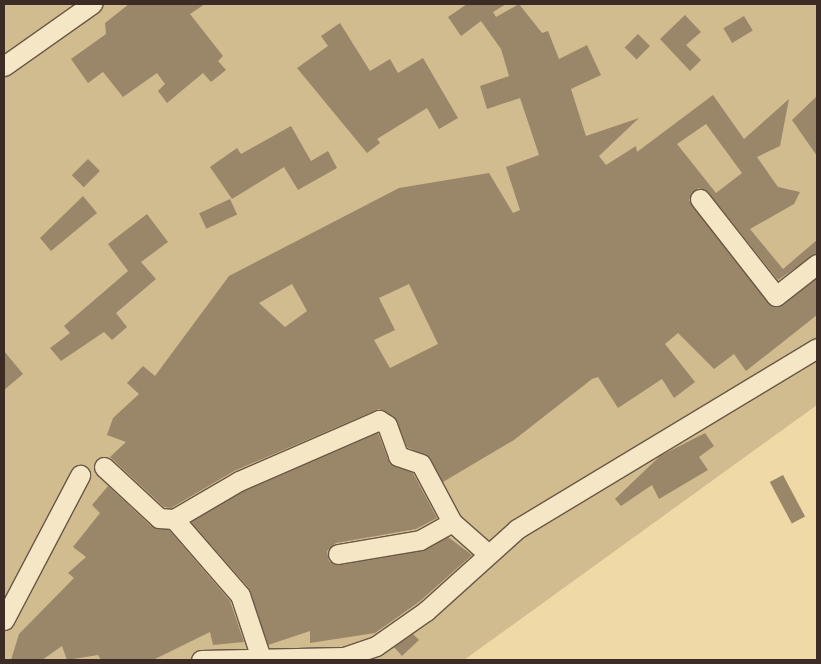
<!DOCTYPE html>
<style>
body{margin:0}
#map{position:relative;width:821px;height:664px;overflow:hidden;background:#efd9a6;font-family:"Libre Bodoni",serif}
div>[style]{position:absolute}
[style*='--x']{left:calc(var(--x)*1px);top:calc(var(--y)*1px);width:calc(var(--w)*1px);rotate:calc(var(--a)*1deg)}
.green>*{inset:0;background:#d1bc90}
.building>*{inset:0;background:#9a8669;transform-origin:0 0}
.roads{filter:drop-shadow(1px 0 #6a5746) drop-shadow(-1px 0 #6a5746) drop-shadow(0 1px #6a5746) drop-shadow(0 -1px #6a5746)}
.minor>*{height:19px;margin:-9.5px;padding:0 9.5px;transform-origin:9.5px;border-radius:9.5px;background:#f5e6c5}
span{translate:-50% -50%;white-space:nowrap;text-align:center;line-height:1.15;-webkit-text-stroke:4px #f5e6c5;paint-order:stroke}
.frame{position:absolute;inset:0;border:5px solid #3d2c26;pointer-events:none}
</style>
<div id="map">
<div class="green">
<div style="clip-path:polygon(4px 4px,817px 4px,817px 405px,464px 660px,4px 660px)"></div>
</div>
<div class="building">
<div style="clip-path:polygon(129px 4px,205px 4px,190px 14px,223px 56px,218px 61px,226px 70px,211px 82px,203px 73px,167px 103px,158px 91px,165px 84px,157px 73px,123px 97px,103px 72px,88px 83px,71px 59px,106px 34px,105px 23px)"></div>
<div style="clip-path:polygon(evenodd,467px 4px,506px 4px,493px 12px,496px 17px,519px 4px,542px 33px,548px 31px,559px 59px,587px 45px,601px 75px,571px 89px,586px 136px,639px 118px,599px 156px,606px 165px,636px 146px,637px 152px,713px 95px,744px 139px,789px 99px,780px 146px,757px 157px,778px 187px,800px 192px,794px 204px,750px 229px,783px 269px,817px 240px,817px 253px,778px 280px,708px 192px,698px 188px,689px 200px,771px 306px,783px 305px,817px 278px,817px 315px,746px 371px,734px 354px,714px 369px,678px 333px,665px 344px,695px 382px,674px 398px,662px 379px,618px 408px,598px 377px,592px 379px,514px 440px,443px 482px,430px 458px,407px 447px,397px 421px,379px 409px,234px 471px,171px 508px,164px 507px,110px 457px,126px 442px,107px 435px,113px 418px,139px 394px,127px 383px,143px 366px,155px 376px,229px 276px,399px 188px,489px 173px,513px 213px,520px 210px,506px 167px,539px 155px,520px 98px,487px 109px,480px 86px,509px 76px,501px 49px,481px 21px,461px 36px,448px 17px,467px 4px,706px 124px,742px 173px,716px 193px,677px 144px,706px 124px,467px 4px,292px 284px,307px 311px,285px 327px,259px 303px,292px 284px,467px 4px,409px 284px,438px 344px,390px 368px,374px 340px,395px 330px,379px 298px,409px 284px)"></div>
<div style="clip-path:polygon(685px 15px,701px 32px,686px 45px,701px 60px,690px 71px,660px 39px)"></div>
<div style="left:744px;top:16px;width:17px;height:24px;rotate:59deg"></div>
<div style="clip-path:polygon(340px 23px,370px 71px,390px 59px,398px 73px,423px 58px,458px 118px,439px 129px,427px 108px,377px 139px,380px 143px,367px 153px,297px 68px,328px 46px,321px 36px)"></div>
<div style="left:638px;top:34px;width:17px;height:19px;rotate:45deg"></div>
<div style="clip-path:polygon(817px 96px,817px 156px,792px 120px)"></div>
<div style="clip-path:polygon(291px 126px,311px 161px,328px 151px,337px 168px,298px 190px,284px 167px,232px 199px,210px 167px,237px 148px,241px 154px)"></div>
<div style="left:88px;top:159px;width:17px;height:23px;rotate:45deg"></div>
<div style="clip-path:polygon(83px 196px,97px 213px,51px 251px,40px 238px)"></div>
<div style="left:230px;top:199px;width:17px;height:34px;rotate:65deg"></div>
<div style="clip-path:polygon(147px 214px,168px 242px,141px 262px,156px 279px,116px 313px,127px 327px,112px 340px,104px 332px,61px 361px,50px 348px,70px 333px,64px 326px,128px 271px,108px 244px)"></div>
<div style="clip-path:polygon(4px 351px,23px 374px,4px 390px)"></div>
<div style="clip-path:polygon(378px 433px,390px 464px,413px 473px,437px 518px,416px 529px,336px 543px,327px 551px,329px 561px,340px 565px,422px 551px,448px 537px,472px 555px,419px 602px,375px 633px,310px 643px,310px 631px,268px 645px,249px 588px,191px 522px,244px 491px)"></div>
<div style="clip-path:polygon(705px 433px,714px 446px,699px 457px,708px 470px,659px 499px,652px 485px,621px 506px,615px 499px,660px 456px)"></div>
<div style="left:783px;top:475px;width:47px;height:15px;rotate:62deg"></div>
<div style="clip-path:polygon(108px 486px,151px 526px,169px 530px,230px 601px,244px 642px,213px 645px,210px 632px,153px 660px,101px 660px,98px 655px,67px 660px,62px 646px,42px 660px,11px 660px,19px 634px,74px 578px,68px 573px,86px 557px,73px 547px,100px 513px,92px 505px)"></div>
<div style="clip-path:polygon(413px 634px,419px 640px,402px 656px,394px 647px)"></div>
</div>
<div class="roads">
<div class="minor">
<div style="--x:4;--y:66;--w:108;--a:-35.2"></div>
<div style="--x:700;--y:199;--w:123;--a:51.9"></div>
<div style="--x:776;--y:296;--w:52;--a:-38"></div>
<div style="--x:104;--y:467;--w:75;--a:42.8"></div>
<div style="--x:159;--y:518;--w:15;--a:4"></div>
<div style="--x:338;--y:554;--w:83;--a:-9.7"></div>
<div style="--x:420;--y:540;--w:37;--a:-29"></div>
<div style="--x:4;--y:620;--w:164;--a:-62.3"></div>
<div style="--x:261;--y:658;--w:66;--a:-108.4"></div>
<div style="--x:240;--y:595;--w:101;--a:-131"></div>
<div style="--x:174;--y:519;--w:75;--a:-30.3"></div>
<div style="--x:239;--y:481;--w:153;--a:-23.5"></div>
<div style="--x:379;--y:420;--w:9;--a:32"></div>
<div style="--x:387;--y:425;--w:33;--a:70"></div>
<div style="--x:398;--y:456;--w:24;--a:19"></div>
<div style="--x:421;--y:464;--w:66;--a:61.9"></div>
<div style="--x:452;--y:522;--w:47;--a:41.5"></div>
<div style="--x:201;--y:660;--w:143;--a:-1.2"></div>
<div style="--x:344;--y:657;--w:34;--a:-19"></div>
<div style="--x:376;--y:646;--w:61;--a:-35"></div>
<div style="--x:426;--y:611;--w:122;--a:-42"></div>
<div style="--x:517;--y:529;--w:350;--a:-31.1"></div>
</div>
</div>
<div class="frame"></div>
</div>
